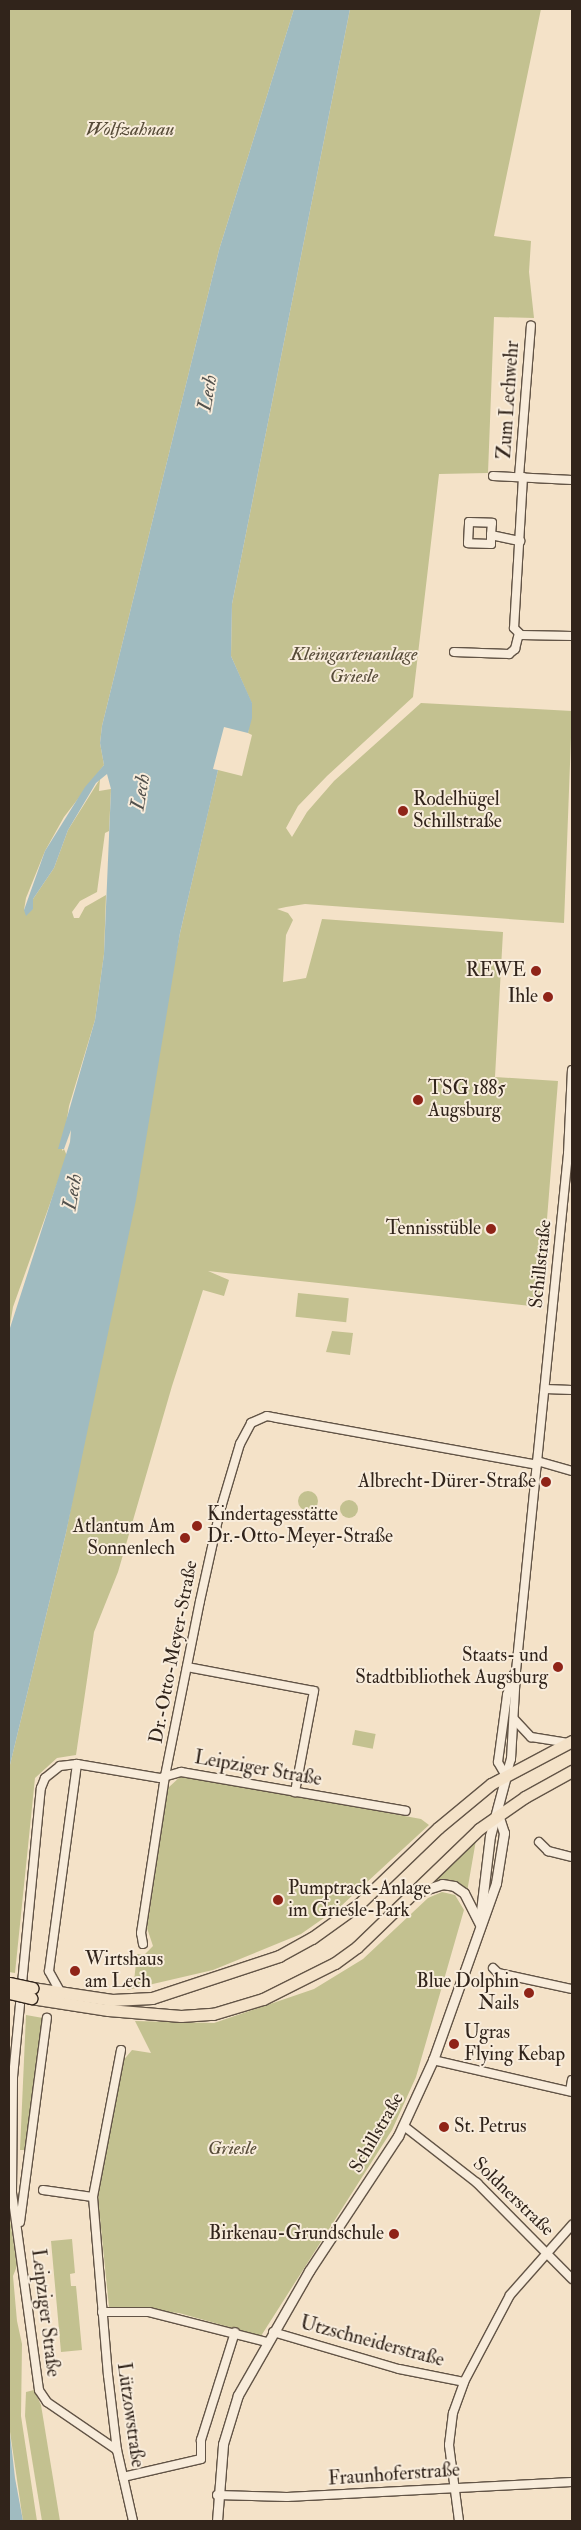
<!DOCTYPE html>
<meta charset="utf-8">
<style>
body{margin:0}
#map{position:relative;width:581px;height:2530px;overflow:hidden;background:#f4e2c8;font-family:"IM FELL Double Pica",serif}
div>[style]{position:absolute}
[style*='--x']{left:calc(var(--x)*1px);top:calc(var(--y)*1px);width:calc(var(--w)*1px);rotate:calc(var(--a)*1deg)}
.green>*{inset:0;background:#c3c190;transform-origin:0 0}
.round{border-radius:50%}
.water>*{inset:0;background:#a0bbc0}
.roads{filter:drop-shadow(1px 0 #625446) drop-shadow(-1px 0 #625446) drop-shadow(0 1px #625446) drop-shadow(0 -1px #625446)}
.minor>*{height:8px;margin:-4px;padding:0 4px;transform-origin:4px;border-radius:4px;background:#f8ecdb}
.tertiary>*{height:9px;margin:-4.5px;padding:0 4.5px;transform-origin:4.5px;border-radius:4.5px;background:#f8ecdb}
.primary>*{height:11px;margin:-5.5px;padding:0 5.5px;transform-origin:5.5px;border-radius:5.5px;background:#f4e2c8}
.bridges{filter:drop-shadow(1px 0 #31241b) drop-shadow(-1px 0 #31241b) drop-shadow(0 1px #31241b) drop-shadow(0 -1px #31241b)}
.primary-bridge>*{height:11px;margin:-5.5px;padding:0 5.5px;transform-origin:5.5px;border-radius:5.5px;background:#f4e2c8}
.dots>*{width:14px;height:14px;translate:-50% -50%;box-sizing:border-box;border:2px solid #f8ecdb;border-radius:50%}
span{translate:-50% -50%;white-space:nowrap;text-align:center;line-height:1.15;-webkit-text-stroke:4px #f8ecdb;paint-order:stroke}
.park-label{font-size:19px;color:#564b38;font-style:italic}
.street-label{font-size:19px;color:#31241b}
.poi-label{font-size:19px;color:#31241b}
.left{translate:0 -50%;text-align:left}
.right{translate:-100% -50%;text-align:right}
.water-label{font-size:20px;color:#52514d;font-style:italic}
.frame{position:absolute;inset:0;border:10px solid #31241b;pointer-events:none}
</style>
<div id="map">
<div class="green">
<div style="clip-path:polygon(9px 9px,294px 9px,219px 250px,102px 726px,100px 743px,104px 765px,64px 817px,45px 851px,26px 898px,24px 910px,33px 909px,33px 899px,54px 868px,68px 830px,100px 779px,99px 791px,111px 789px,109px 831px,105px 833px,97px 892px,80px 901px,72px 912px,74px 918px,79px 918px,85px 907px,106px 895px,104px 954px,95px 1020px,69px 1106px,62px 1151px,64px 1149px,67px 1156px,13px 1307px,9px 1331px)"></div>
<div style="clip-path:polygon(350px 9px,541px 9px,494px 236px,531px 241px,529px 272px,534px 318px,494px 317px,488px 473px,439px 474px,413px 697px,327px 776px,298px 806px,286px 828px,292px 837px,307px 812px,334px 781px,421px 703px,572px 711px,564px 923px,305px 904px,286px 907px,277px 909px,288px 913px,293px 920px,286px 935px,283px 982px,306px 978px,322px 919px,503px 932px,495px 1077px,558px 1081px,540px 1307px,208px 1271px,229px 1280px,224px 1296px,203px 1290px,172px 1386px,118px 1572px,94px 1632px,76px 1755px,57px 1758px,35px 1778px,15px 1973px,9px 1972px,9px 1769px,66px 1533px,180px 933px,209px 808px,218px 770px,242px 776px,252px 735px,248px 733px,252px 704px,231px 656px,232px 604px)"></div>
<div style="left:298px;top:1293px;width:51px;height:24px;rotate:6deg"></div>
<div style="clip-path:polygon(332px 1331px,353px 1333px,350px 1355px,326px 1352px)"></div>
<div class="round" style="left:298px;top:1491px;width:20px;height:20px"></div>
<div class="round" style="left:340px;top:1500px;width:18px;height:18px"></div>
<div style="left:355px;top:1730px;width:21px;height:15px;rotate:11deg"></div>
<div style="clip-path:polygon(182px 1775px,421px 1819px,429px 1825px,341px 1906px,301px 1934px,213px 1970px,127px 1990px,134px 1981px,137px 1954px,144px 1955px,153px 1946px,147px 1928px,168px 1788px)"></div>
<div style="clip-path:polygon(476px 1840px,467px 1892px,456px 1883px,434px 1881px)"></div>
<div style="clip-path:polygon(442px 1892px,455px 1895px,464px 1910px,416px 2077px,392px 2130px,261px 2336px,179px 2313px,109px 2307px,98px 2198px,122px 2062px,132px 2050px,151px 2053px,135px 2021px,214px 2023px,314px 1989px,363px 1959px,428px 1898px)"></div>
<div style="clip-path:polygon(26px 2015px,43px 2018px,27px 2150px,20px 2150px)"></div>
<div style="clip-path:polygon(9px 2213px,17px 2266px,13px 2276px,17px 2321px,22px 2344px,21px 2416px,37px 2521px,23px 2521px,9px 2425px)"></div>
<div style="clip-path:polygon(72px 2239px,75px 2273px,70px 2274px,71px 2286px,76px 2286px,82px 2350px,61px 2352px,51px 2241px)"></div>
<div style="clip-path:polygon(34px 2390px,41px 2405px,60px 2521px,42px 2521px,25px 2416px,26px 2392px)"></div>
</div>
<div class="water">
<div style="clip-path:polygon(294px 9px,350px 9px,232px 604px,231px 656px,252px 703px,252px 718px,248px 733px,224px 727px,213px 769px,218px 770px,180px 933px,136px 1200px,66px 1533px,9px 1769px,9px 1331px,70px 1142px,71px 1130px,64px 1149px,58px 1149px,95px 1020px,104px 954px,111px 789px,107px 774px,96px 783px,68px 830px,54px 868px,33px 899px,33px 909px,26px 916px,24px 910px,45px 851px,85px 787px,104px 765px,100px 743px,102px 726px,219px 250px)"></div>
<div style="clip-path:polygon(9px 2425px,15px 2478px,23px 2521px,9px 2521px)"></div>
</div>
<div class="roads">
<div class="minor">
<div style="--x:493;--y:476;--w:79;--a:2.9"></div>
<div style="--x:519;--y:477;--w:152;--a:-85.5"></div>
<div style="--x:523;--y:477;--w:151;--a:93.4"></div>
<div style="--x:514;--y:628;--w:10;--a:45"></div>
<div style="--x:521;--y:635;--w:51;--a:1.1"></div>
<div style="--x:491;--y:535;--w:9;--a:90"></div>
<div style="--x:491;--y:544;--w:23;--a:-178"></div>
<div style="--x:468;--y:543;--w:21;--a:-87"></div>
<div style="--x:469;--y:522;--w:23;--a:2"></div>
<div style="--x:492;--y:523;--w:12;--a:95"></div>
<div style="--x:491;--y:535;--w:30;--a:12"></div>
<div style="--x:454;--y:652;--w:55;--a:2.1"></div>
<div style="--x:509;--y:654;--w:8;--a:-40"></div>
<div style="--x:515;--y:649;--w:16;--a:-76"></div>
<div style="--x:545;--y:1389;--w:27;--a:2"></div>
<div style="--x:537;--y:1461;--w:36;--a:16"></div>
<div style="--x:187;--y:1667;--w:129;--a:10.7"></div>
<div style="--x:314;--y:1691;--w:103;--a:100.7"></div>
<div style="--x:514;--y:1719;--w:25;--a:47"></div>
<div style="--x:531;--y:1737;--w:36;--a:9"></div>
<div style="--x:506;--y:1776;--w:18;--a:-74"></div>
<div style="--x:511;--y:1759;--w:88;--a:-86.7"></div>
<div style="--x:516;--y:1671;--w:520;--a:-84.26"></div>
<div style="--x:568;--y:1154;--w:84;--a:-87.3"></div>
<div style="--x:506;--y:1776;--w:16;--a:-120"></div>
<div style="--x:498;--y:1762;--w:68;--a:-82.3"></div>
<div style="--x:507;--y:1695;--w:22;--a:-72"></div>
<div style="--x:539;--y:1842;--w:13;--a:45"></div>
<div style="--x:548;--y:1851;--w:25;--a:14"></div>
<div style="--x:143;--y:1944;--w:11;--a:-100"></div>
<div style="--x:141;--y:1933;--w:159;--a:-81.3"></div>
<div style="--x:165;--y:1776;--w:178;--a:-78.7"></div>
<div style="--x:200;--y:1601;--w:92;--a:-77.5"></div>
<div style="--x:220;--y:1511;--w:70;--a:-73.4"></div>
<div style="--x:240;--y:1444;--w:24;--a:-62"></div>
<div style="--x:251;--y:1423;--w:17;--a:-24"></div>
<div style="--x:267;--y:1416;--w:10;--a:11"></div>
<div style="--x:277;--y:1418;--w:264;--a:10.2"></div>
<div style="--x:493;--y:1968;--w:7;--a:45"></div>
<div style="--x:498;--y:1973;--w:76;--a:12.2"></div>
<div style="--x:61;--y:1993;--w:25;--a:-119"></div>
<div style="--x:49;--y:1971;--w:209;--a:-82.3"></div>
<div style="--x:121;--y:2050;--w:150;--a:100.8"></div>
<div style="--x:93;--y:2197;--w:179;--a:85.2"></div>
<div style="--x:108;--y:2375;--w:76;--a:83.2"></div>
<div style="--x:117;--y:2450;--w:73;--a:77.3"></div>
<div style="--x:433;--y:2060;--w:143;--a:13"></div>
<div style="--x:570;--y:2091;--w:11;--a:-80"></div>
<div style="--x:404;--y:2126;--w:93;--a:38"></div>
<div style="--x:477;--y:2183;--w:135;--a:45.3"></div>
<div style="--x:43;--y:2190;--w:50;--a:8"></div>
<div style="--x:20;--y:2222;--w:206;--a:-82.5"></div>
<div style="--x:102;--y:2312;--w:47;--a:0"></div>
<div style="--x:149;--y:2312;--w:122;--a:14.3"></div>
<div style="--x:273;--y:2332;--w:131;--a:16.4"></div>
<div style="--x:399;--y:2369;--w:66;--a:11.3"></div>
<div style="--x:117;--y:2450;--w:85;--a:-145.6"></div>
<div style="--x:47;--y:2402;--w:14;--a:-124"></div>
<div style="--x:39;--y:2390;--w:200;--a:-97.8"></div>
<div style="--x:12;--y:2192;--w:115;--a:-89.5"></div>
<div style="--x:13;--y:2077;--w:290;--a:-84.5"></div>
<div style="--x:41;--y:1788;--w:11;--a:-68"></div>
<div style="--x:45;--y:1778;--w:19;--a:-39"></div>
<div style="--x:60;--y:1766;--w:17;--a:-7"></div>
<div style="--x:77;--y:1764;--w:84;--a:9.6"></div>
<div style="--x:160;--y:1778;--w:22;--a:-16"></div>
<div style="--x:181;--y:1772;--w:228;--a:9.8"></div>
<div style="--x:123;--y:2477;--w:80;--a:-13"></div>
<div style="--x:201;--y:2459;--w:19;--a:-90"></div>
<div style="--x:201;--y:2440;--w:113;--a:-72.5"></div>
<div style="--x:217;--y:2495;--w:70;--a:1.6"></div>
<div style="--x:287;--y:2497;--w:285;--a:-3"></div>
<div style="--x:459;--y:2521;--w:77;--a:-97.5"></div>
<div style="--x:449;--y:2445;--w:32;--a:-83"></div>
<div style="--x:453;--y:2413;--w:33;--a:-70"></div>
<div style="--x:464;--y:2382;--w:98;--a:-62.1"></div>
<div style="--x:510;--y:2295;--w:94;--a:-48.5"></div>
</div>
<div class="tertiary">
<div style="--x:415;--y:1893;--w:28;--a:-18"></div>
<div style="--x:442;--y:1884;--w:12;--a:9"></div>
<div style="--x:454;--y:1886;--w:12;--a:35"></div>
<div style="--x:464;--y:1893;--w:35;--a:63"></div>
<div style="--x:481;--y:1911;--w:76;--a:-83.2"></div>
<div style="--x:490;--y:1836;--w:62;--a:-75.1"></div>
<div style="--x:217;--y:2521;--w:77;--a:-85.5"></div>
<div style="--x:223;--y:2444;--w:51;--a:-73"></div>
<div style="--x:238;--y:2395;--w:143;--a:-60.2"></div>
<div style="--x:309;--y:2271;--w:162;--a:-56.6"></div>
<div style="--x:398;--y:2136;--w:84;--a:-65.3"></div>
<div style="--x:433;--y:2060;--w:188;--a:-70.4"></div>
<div style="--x:496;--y:1883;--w:51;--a:-80.9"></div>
<div style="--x:504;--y:1833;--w:20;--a:-108"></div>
</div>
<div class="primary">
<div style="--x:32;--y:1988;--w:81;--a:8.5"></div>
<div style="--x:112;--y:2000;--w:40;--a:-2.9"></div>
<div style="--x:152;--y:1998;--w:134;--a:-18.3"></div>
<div style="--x:279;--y:1956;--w:38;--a:-29"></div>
<div style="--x:312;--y:1938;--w:57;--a:-35.7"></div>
<div style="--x:358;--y:1905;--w:111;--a:-43.9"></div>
<div style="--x:438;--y:1828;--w:69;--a:-39.7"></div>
<div style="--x:491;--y:1784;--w:92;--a:-28"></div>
<div style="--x:31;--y:1998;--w:78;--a:8.9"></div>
<div style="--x:108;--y:2010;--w:73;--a:4.7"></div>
<div style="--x:181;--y:2016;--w:32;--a:-4"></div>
<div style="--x:213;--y:2014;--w:52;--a:-16.7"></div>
<div style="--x:263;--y:1999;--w:80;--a:-26.6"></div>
<div style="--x:335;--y:1963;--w:27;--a:-36"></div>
<div style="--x:357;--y:1947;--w:170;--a:-44"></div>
<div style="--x:479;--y:1829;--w:56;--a:-34.8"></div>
<div style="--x:525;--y:1797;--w:54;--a:-29"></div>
</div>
</div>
<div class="bridges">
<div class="primary-bridge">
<div style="--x:9;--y:1983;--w:24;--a:12"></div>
<div style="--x:9;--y:1993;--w:23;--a:13"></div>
</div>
</div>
<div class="dots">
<div style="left:403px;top:811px;background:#8f2418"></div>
<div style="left:536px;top:971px;background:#8f2418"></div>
<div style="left:548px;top:997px;background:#8f2418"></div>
<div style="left:418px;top:1100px;background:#8f2418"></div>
<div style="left:491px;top:1229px;background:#8f2418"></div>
<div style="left:546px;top:1482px;background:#8f2418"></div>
<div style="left:197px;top:1526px;background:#8f2418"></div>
<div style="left:185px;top:1538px;background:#8f2418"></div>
<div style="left:558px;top:1667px;background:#8f2418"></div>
<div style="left:278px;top:1900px;background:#8f2418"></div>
<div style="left:75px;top:1971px;background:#8f2418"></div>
<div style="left:529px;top:1993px;background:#8f2418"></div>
<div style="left:454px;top:2044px;background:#8f2418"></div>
<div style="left:444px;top:2127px;background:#8f2418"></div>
<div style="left:394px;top:2234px;background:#8f2418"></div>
</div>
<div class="park-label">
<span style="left:130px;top:130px">Wolfzahnau</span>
<span style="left:354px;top:666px">Kleingartenanlage<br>Griesle</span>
<span style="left:232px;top:2149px">Griesle</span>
</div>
<div class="street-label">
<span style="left:509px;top:400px;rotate:-86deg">Zum Lechwehr</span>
<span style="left:541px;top:1264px;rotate:-84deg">Schillstraße</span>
<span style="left:174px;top:1652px;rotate:-79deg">Dr.-Otto-Meyer-Straße</span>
<span style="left:258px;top:1769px;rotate:10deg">Leipziger Straße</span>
<span style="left:377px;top:2133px;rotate:-60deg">Schillstraße</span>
<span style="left:513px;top:2197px;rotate:44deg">Soldnerstraße</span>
<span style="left:45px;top:2313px;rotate:83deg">Leipziger Straße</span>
<span style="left:372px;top:2342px;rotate:15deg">Utzschneiderstraße</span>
<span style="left:130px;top:2415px;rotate:82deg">Lützowstraße</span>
<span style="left:394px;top:2475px;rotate:-4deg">Fraunhoferstraße</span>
</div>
<div class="poi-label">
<span class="left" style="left:413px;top:811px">Rodelhügel<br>Schillstraße</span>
<span class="right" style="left:526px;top:971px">REWE</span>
<span class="right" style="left:538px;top:997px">Ihle</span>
<span class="left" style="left:428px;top:1100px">TSG 1885<br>Augsburg</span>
<span class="right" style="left:481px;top:1229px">Tennisstüble</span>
<span class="right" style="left:536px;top:1482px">Albrecht-Dürer-Straße</span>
<span class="left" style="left:207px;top:1526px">Kindertagesstätte<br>Dr.-Otto-Meyer-Straße</span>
<span class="right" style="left:175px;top:1538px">Atlantum Am<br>Sonnenlech</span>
<span class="right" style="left:548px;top:1667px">Staats- und<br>Stadtbibliothek Augsburg</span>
<span class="left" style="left:288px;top:1900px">Pumptrack-Anlage<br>im Griesle-Park</span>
<span class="left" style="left:85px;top:1971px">Wirtshaus<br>am Lech</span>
<span class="right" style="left:519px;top:1993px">Blue Dolphin<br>Nails</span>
<span class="left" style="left:464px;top:2044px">Ugras<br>Flying Kebap</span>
<span class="left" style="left:454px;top:2127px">St. Petrus</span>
<span class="right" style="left:384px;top:2234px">Birkenau-Grundschule</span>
</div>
<div class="water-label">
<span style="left:207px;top:393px;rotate:-80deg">Lech</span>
<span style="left:140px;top:792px;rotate:-80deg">Lech</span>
<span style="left:72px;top:1192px;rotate:-80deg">Lech</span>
</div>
<div class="frame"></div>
</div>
